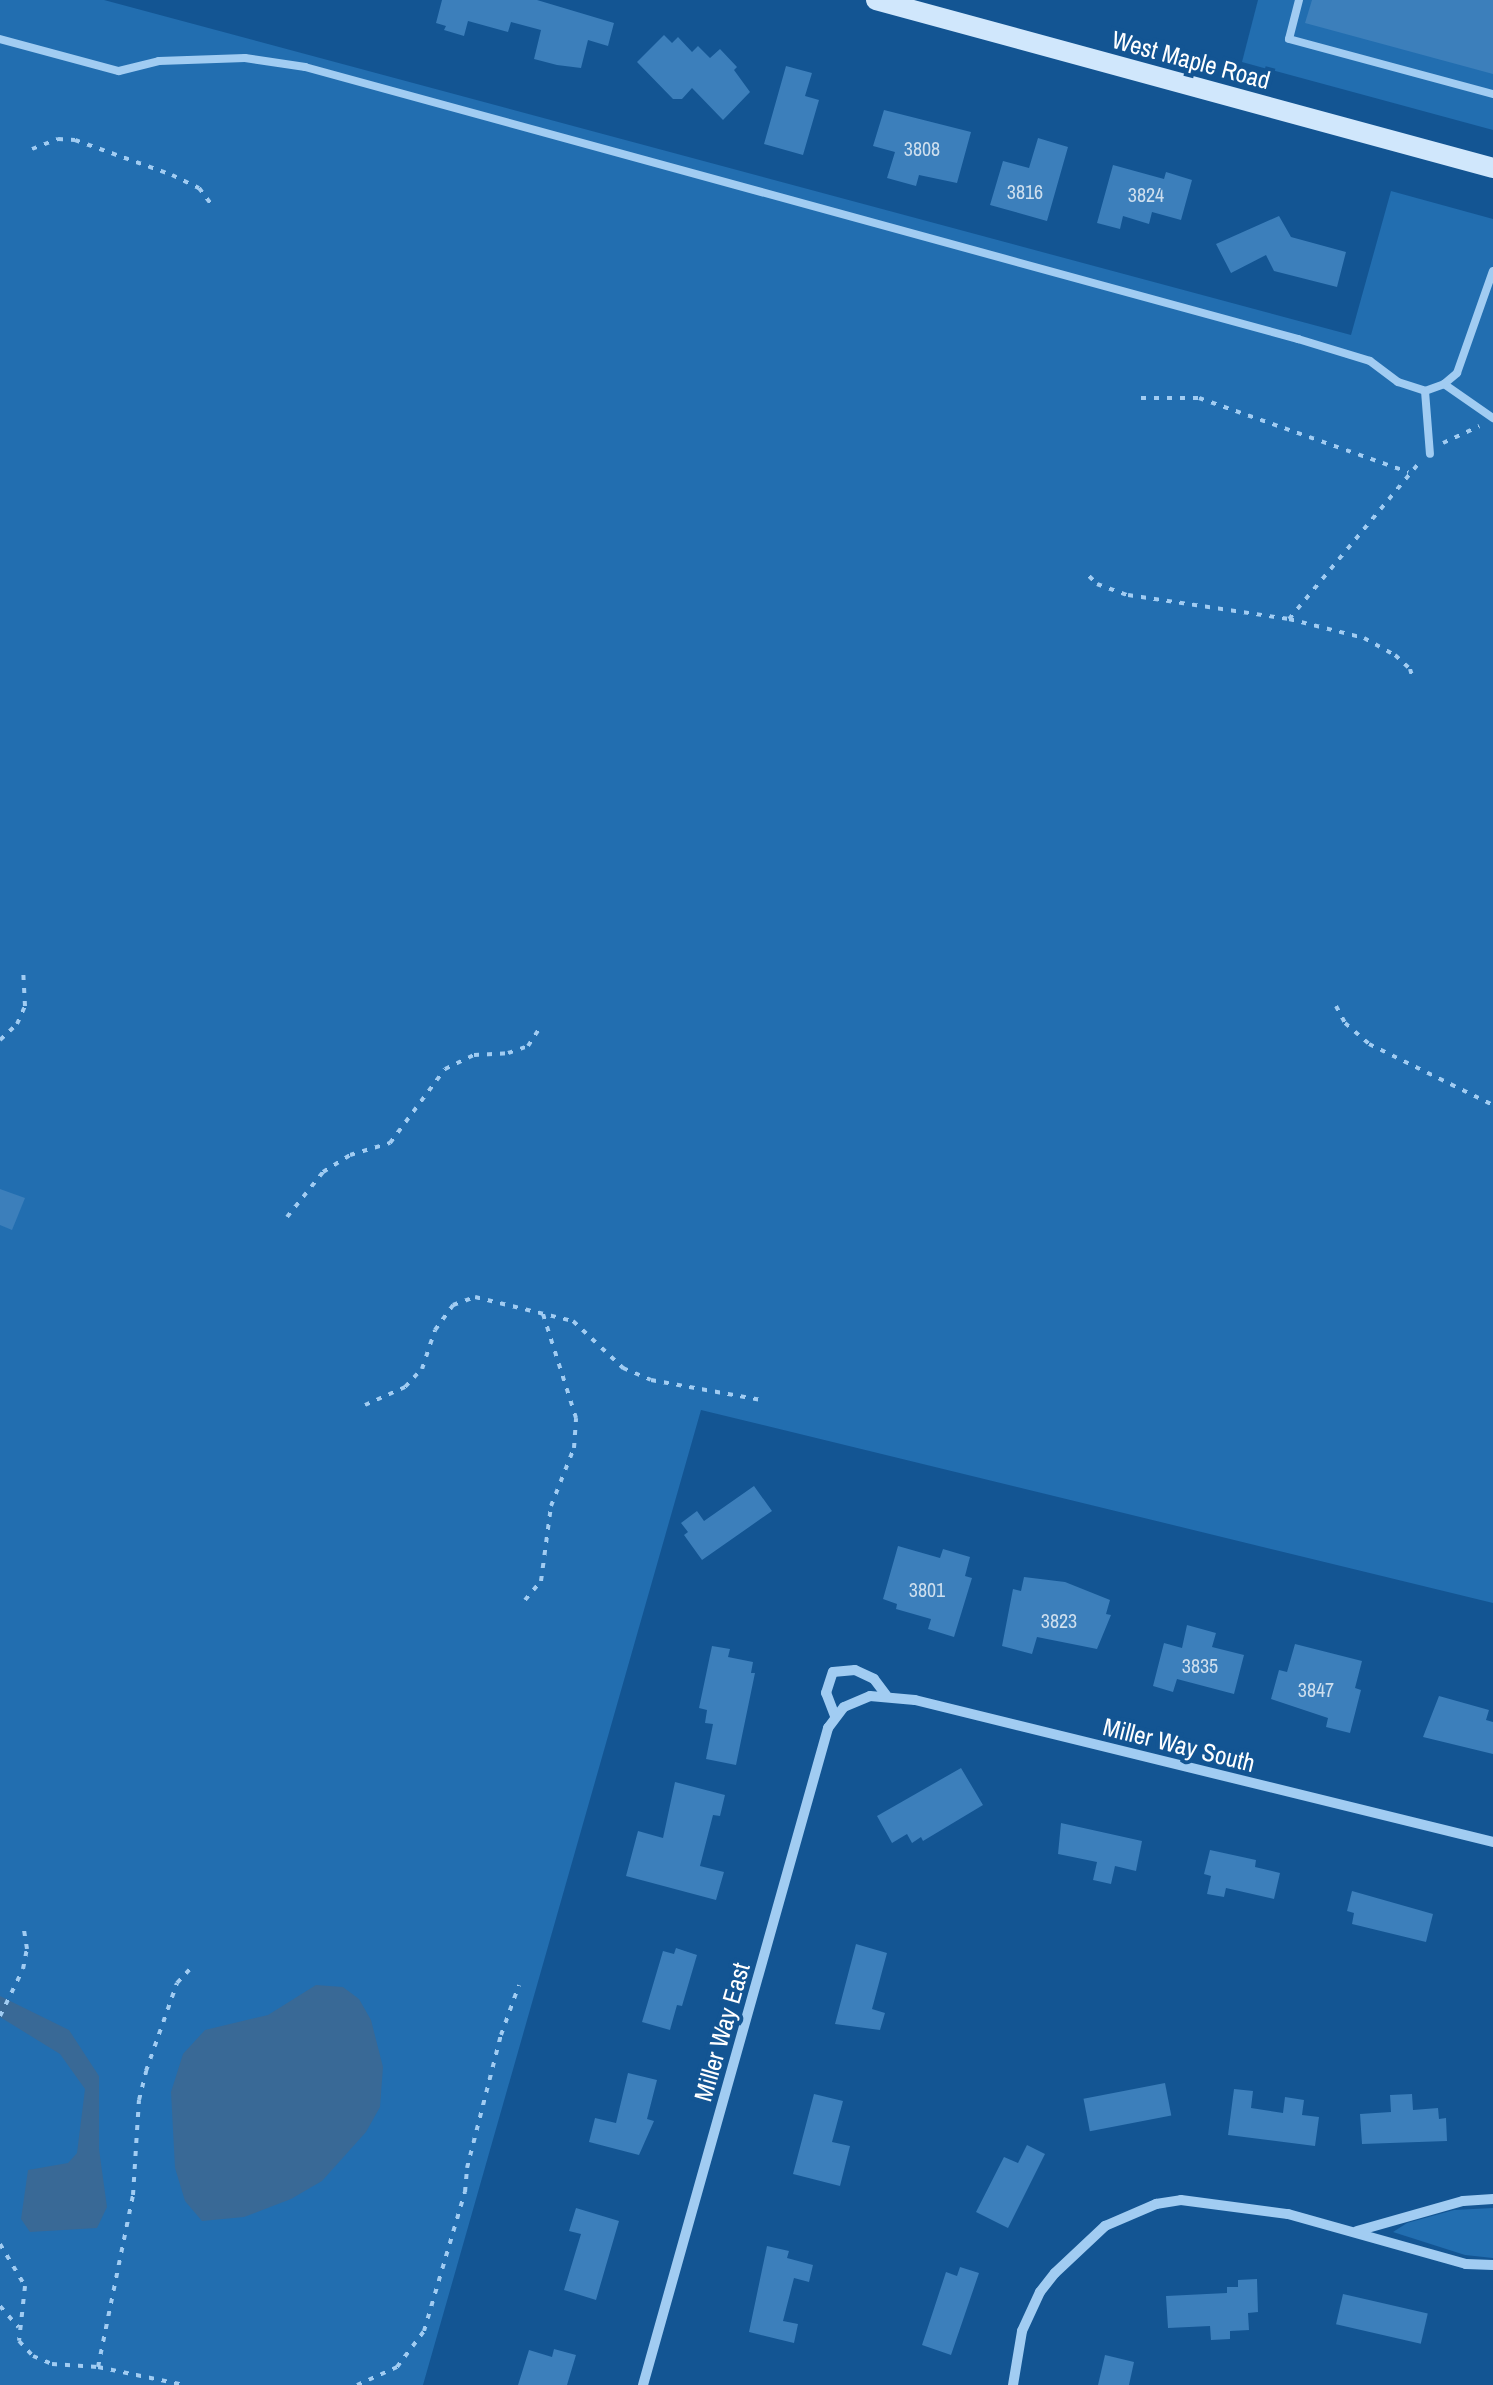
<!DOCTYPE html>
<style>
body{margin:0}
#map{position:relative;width:1493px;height:2385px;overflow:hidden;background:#135593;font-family:"Archivo Narrow",sans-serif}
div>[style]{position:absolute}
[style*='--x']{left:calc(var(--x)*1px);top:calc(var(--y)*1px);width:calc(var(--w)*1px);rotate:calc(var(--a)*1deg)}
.green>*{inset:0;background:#226eb0}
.water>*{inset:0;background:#396996}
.building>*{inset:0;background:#3c7fbb;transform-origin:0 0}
.path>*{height:4px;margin-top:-2px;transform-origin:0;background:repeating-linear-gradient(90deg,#a1ccf2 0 5px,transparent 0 13px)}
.service>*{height:8px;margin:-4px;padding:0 4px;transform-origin:4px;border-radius:4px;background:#a1ccf2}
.minor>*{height:10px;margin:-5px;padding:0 5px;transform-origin:5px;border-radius:5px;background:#a1ccf2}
.secondary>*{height:20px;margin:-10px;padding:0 10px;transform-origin:10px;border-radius:10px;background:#d0e7fc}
span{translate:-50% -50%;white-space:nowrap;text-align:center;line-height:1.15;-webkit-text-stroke:8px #135593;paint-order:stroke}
.number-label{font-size:20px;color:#cedfee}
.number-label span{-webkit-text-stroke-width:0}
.street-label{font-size:25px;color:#fff}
</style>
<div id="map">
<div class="green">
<div style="clip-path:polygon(0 0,104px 0,1351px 335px,1391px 191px,1493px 219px,1493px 1603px,701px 1410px,423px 2385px,0 2385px)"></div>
<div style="clip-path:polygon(1258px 0,1493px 0,1493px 130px,1242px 62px)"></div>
<div style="clip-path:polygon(1493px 2208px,1493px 2258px,1465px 2255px,1393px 2232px,1407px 2223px,1454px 2210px)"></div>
</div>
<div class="water">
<div style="clip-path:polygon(316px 1985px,343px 1987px,359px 1999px,371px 2020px,383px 2067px,380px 2107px,366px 2132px,322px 2181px,291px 2199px,244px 2217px,202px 2221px,185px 2201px,175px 2168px,171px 2092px,183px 2054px,205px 2030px,268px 2015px)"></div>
<div style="clip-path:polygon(0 1996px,69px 2030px,99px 2076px,99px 2149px,107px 2207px,97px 2228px,30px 2232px,21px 2219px,28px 2170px,68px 2163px,77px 2153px,85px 2089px,60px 2054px,0 2017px)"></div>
</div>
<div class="building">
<div style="clip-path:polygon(442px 0,537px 0,614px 23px,608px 46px,588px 40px,581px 68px,557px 65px,534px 59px,541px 30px,511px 22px,508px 32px,468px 21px,464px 36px,444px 30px,446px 26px,436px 23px)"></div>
<div style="clip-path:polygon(1312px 0,1493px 0,1493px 74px,1305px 23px)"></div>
<div style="clip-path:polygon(664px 35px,672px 43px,678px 37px,692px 52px,698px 46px,710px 58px,720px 49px,737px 67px,734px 70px,750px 92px,723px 120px,692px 88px,682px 99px,673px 99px,637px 62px)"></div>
<div style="clip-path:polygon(786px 66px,812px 73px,805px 96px,819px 100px,803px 155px,764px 144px)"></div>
<div style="clip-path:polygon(884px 110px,971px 132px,957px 183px,919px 175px,916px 186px,887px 178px,895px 152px,873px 146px)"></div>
<div style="clip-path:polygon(1038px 138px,1068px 147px,1047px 221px,990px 205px,1003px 161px,1029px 168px)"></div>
<div style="clip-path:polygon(1113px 165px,1164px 179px,1166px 172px,1192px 180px,1181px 220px,1152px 212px,1149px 224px,1123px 216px,1120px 229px,1097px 223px)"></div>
<div style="clip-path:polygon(1279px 216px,1291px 237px,1346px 252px,1337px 287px,1274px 271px,1266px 255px,1231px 273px,1216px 244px)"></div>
<div style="clip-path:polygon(0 1189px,25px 1198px,12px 1230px,0 1225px)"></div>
<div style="clip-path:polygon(754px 1486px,772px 1511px,702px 1560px,684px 1535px,688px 1532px,681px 1523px,697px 1511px,704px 1521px)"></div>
<div style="clip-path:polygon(898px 1546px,940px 1558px,943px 1549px,970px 1557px,965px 1576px,972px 1578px,954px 1637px,928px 1629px,931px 1619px,896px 1609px,897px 1604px,883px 1599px)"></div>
<div style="clip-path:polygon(1024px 1577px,1065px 1582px,1110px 1600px,1106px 1614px,1111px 1615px,1097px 1649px,1037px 1637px,1032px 1654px,1002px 1646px,1013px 1589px,1021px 1591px)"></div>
<div style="clip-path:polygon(1187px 1625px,1216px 1633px,1212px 1647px,1244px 1655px,1234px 1694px,1177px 1679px,1173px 1692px,1153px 1686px,1164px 1643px,1182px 1648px)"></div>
<div style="clip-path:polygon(1295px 1644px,1362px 1661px,1355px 1688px,1361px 1690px,1350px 1733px,1326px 1727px,1328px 1718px,1271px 1699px,1279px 1670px,1287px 1672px)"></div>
<div style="clip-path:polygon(712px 1646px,730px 1649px,728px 1657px,753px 1662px,751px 1673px,755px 1673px,736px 1765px,706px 1759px,713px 1724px,705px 1723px,707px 1710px,699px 1708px)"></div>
<div style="clip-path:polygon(1439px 1696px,1489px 1710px,1486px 1720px,1493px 1722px,1493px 1754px,1423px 1737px)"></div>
<div style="clip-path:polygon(961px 1768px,983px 1805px,923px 1841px,921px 1837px,912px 1843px,907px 1834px,892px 1843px,877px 1816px)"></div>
<div style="clip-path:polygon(675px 1782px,725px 1795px,720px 1816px,713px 1815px,700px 1866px,724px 1872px,716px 1900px,626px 1876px,638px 1831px,663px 1838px)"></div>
<div style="clip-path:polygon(1061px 1823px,1142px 1841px,1136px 1871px,1115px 1866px,1111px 1884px,1093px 1880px,1097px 1862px,1058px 1854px)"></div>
<div style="clip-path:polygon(1210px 1850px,1256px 1860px,1255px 1867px,1280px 1873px,1274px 1899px,1226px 1888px,1224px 1897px,1207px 1894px,1211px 1876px,1204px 1874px)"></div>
<div style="clip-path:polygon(1352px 1891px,1433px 1914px,1426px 1942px,1352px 1924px,1354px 1913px,1347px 1911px)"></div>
<div style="clip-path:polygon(856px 1944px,887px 1953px,872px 2009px,885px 2013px,880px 2030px,835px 2024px)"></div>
<div style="clip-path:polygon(676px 1948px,697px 1955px,682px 2006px,677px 2005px,670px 2030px,642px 2022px,663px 1951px,674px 1954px)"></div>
<div style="clip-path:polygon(628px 2073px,657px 2080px,647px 2119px,654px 2121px,639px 2155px,589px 2142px,595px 2118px,616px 2123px)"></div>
<div style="left:1165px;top:2083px;width:33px;height:83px;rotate:79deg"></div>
<div style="clip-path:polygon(1234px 2089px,1253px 2091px,1251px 2108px,1283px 2113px,1285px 2097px,1304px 2100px,1302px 2115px,1319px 2117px,1315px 2146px,1228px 2135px)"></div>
<div style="clip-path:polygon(814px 2094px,843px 2101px,832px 2142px,850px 2146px,840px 2186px,793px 2174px)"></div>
<div style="clip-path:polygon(1412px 2094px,1413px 2110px,1438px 2108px,1439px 2119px,1446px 2118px,1447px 2141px,1362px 2144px,1360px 2114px,1391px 2112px,1390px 2095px)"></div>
<div style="clip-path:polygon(1027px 2145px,1045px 2154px,1008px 2228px,976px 2212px,1004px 2157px,1018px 2163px)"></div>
<div style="clip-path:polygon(576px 2208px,619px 2221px,596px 2300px,564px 2290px,581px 2234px,569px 2231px)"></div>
<div style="clip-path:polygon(767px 2246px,789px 2251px,787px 2258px,813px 2265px,809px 2282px,794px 2278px,783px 2321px,798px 2324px,794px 2343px,749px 2332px)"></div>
<div style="clip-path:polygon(960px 2267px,979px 2273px,951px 2355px,922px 2345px,946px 2272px,957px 2276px)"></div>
<div style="clip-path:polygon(1257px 2279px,1258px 2312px,1248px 2313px,1249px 2330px,1230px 2331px,1230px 2339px,1211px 2340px,1210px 2326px,1168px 2328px,1166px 2296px,1227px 2293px,1227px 2287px,1238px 2287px,1238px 2280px)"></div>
<div style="left:1343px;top:2294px;width:87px;height:31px;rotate:13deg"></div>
<div style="clip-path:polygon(554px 2349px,576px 2355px,567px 2385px,518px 2385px,529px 2350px,552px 2357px)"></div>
<div style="clip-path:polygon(1105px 2355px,1134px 2362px,1129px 2385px,1098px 2385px)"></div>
</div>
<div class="path">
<div style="--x:32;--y:149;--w:28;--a:-21"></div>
<div style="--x:58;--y:139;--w:17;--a:3"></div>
<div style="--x:75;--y:140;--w:103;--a:19.8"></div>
<div style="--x:172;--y:175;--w:30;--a:26"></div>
<div style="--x:199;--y:188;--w:20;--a:53"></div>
<div style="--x:1141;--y:398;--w:58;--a:0"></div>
<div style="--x:1199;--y:398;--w:222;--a:19.5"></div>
<div style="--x:1443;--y:443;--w:40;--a:-25"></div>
<div style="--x:1089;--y:576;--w:11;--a:45"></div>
<div style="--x:1097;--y:584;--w:33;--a:20"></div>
<div style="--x:1128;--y:595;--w:163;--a:8.5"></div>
<div style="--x:1289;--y:619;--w:204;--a:-50.2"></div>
<div style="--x:1289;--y:619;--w:77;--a:14.2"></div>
<div style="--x:1364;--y:638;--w:35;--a:29"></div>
<div style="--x:1395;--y:655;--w:21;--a:43"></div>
<div style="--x:1410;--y:669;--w:10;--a:73"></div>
<div style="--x:1336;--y:1006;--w:19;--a:62"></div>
<div style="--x:1345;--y:1023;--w:32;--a:41"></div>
<div style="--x:1369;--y:1044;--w:138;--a:26.2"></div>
<div style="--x:0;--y:1040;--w:23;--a:-43"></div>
<div style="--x:17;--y:1024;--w:20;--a:-66"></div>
<div style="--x:25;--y:1006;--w:34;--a:-93"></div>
<div style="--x:287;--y:1217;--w:58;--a:-51.3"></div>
<div style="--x:323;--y:1172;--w:32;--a:-32"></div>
<div style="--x:350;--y:1155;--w:42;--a:-16.7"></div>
<div style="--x:390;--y:1143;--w:92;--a:-53.4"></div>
<div style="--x:445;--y:1069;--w:32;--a:-26"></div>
<div style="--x:474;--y:1055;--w:34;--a:-3"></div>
<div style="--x:508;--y:1053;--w:21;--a:-19"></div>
<div style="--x:528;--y:1046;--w:24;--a:-57"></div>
<div style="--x:365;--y:1405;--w:44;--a:-24.2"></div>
<div style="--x:405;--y:1387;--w:25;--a:-47"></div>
<div style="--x:422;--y:1369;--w:41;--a:-71.6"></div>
<div style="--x:435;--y:1330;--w:31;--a:-54"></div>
<div style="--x:453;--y:1305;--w:23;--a:-20"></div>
<div style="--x:475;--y:1297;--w:101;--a:13.8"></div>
<div style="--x:573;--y:1321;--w:69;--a:43.2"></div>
<div style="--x:623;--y:1368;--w:30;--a:23"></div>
<div style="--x:651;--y:1380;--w:112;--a:10.3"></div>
<div style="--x:525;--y:1600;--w:25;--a:-50"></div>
<div style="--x:541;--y:1581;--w:76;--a:-82.4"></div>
<div style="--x:551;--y:1506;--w:62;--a:-68.4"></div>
<div style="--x:574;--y:1448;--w:30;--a:-86"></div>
<div style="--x:576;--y:1418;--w:112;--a:-107.6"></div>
<div style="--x:0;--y:2016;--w:52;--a:-63.9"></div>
<div style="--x:23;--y:1969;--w:20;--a:-79"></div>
<div style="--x:27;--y:1949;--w:25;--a:-99"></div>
<div style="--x:0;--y:2244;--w:49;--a:59.2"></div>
<div style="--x:25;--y:2286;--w:55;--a:96.2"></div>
<div style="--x:19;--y:2341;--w:21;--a:47"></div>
<div style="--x:33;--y:2356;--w:21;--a:23"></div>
<div style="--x:52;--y:2364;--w:46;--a:3.7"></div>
<div style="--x:98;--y:2367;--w:88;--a:11.8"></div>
<div style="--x:0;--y:2306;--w:28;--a:49"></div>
<div style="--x:98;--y:2367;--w:176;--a:-78.5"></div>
<div style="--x:133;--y:2195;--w:95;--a:-86.4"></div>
<div style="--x:139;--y:2100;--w:30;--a:-76"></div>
<div style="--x:146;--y:2071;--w:93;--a:-70.6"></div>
<div style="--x:177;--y:1983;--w:22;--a:-47"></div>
<div style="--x:357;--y:2385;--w:44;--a:-24.2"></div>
<div style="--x:397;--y:2367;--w:45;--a:-53.1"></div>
<div style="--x:424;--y:2331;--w:145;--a:-73.6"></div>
<div style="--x:465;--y:2192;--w:24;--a:-85"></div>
<div style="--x:467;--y:2168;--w:137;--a:-75.7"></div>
<div style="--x:501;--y:2035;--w:53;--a:-70.2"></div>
</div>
<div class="service">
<div style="--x:1299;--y:0;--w:40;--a:104.4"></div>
<div style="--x:1289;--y:39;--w:211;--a:15.1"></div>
<div style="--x:0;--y:39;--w:123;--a:15.1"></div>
<div style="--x:119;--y:71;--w:41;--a:-14"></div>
<div style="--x:159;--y:61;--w:86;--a:-2"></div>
<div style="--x:245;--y:58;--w:61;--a:8.5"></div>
<div style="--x:305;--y:67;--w:1030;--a:15.32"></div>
<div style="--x:1298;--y:339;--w:75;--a:17"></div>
<div style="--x:1370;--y:361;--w:35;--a:37"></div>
<div style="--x:1398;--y:382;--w:28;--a:18"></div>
<div style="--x:1425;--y:391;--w:20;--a:-20"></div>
<div style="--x:1444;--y:384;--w:17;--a:-40"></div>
<div style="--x:1457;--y:373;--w:108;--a:-70.6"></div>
<div style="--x:1444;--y:384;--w:60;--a:34.8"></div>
<div style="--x:1425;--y:391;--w:63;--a:85.5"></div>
</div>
<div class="minor">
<div style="--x:835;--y:1716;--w:25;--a:-111"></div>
<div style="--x:826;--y:1693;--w:22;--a:-72"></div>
<div style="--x:833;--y:1672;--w:22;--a:-5"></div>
<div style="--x:855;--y:1670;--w:21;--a:25"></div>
<div style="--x:874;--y:1679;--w:20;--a:53"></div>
<div style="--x:1357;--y:2231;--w:110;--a:-15.8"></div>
<div style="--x:1463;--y:2201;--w:30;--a:-4"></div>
<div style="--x:643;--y:2385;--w:683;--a:-74.27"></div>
<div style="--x:828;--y:1728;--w:26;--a:-53"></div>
<div style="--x:844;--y:1707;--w:28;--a:-23"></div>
<div style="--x:870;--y:1696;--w:45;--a:5.1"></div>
<div style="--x:915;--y:1700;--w:595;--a:13.8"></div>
<div style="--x:1013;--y:2385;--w:55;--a:-80.5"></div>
<div style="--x:1022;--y:2331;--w:43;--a:-65.2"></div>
<div style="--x:1040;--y:2292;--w:24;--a:-52"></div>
<div style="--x:1055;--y:2273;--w:69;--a:-43.2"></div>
<div style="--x:1105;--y:2226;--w:56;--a:-23.3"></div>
<div style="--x:1156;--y:2204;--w:25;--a:-9"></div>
<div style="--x:1181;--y:2200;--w:108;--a:7.5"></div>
<div style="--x:1288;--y:2214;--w:185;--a:15.7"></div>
<div style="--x:1466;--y:2264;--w:27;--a:2"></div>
</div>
<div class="secondary">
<div style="--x:876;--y:0;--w:639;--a:15.23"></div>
</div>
<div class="number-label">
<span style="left:922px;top:148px">3808</span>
<span style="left:1025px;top:191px">3816</span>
<span style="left:1146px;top:194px">3824</span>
<span style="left:927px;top:1589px">3801</span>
<span style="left:1059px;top:1620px">3823</span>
<span style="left:1200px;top:1665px">3835</span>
<span style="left:1316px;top:1689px">3847</span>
</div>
<div class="street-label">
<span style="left:1191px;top:60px;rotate:15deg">West Maple Road</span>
<span style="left:1179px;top:1745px;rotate:14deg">Miller Way South</span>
<span style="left:722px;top:2032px;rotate:-74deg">Miller Way East</span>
</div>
</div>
